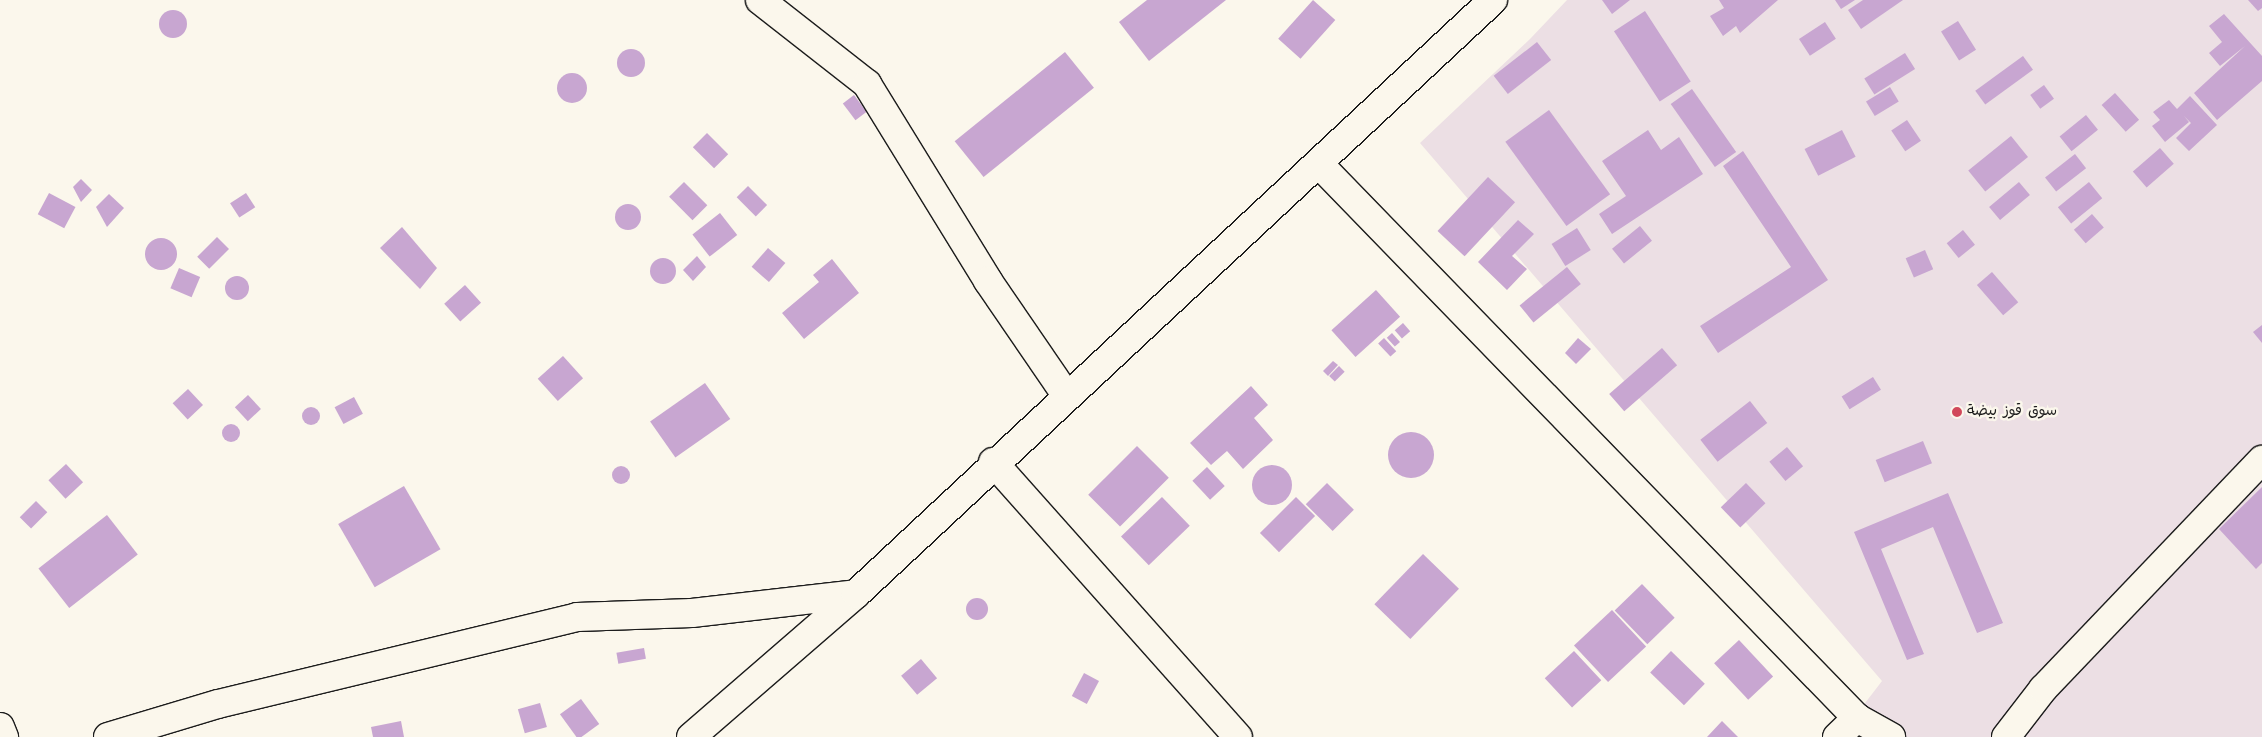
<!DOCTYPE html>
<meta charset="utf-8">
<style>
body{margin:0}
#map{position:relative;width:2262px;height:737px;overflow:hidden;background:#fbf7ec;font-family:Kalam,"Playpen Sans Arabic",sans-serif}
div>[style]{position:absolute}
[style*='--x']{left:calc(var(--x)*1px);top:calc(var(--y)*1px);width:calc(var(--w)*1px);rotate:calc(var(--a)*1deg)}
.built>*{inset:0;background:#ecdfe4}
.building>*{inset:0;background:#c8a6d1;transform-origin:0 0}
.round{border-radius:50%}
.roads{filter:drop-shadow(1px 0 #1c1c1c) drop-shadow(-1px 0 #1c1c1c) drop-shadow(0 1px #1c1c1c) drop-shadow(0 -1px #1c1c1c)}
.street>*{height:28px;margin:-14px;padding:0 14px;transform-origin:14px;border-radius:14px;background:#fbf7ec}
.secondary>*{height:28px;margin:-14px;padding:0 14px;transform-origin:14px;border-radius:14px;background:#fbf7ec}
.dots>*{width:14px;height:14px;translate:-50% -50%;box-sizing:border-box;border:2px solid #fbf7ec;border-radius:50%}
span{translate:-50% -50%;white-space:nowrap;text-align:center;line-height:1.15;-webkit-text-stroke:5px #fbf7ec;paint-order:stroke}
.poi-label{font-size:15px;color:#1c1c1c}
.left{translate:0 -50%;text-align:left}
</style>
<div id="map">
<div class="built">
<div style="clip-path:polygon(1567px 0,2262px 0,2262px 737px,1839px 737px,1882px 681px,1420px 143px,1530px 39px)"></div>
</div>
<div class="building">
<div style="clip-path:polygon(1147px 0,1226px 0,1149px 61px,1119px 22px)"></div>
<div style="left:1313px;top:0;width:30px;height:52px;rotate:42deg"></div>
<div style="clip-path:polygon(1602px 0,1630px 0,1612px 14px)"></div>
<div style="clip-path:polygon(1719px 0,1778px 0,1740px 33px,1736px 26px,1723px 36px,1710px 16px,1724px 8px)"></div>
<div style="clip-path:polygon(1835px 0,1855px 0,1841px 9px)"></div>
<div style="clip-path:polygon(1863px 0,1903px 0,1861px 29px,1848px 10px)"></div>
<div style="clip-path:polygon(2248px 0,2262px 0,2262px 8px,2258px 11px)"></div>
<div class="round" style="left:159px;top:10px;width:28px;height:28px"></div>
<div style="left:1645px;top:11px;width:84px;height:37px;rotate:57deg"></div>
<div style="clip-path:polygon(2224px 14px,2262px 56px,2262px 81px,2217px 120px,2194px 93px,2245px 46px,2220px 66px,2209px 53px,2222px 42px,2209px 26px)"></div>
<div style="left:1958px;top:21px;width:34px;height:20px;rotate:58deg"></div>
<div style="left:1825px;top:22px;width:20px;height:31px;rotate:57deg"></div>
<div style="left:1537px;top:42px;width:23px;height:55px;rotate:52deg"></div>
<div class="round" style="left:617px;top:49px;width:28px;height:28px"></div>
<div style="left:1065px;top:52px;width:46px;height:142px;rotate:51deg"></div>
<div style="left:1905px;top:53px;width:19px;height:48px;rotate:58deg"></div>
<div style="left:2023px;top:56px;width:17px;height:59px;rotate:54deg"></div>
<div class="round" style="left:557px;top:73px;width:30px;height:30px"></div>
<div style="left:2044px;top:85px;width:17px;height:17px;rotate:54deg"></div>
<div style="left:1890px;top:87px;width:17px;height:28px;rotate:59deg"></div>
<div style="left:1692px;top:89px;width:77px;height:26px;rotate:55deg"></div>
<div style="left:2115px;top:93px;width:36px;height:18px;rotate:48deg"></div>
<div style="left:854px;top:95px;width:21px;height:14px;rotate:53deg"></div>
<div style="clip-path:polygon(2190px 96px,2217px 125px,2189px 151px,2176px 138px,2191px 123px,2184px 116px,2189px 122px,2165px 142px,2152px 126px,2160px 120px,2153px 112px,2169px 100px,2177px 109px)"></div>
<div style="left:1549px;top:110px;width:104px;height:54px;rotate:54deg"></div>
<div style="left:2086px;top:115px;width:19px;height:34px;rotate:51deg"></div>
<div style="left:1907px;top:120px;width:25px;height:19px;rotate:56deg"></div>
<div style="clip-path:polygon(1648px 130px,1661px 150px,1679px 137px,1703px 174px,1612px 234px,1599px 214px,1626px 196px,1602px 161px)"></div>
<div style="left:1842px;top:130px;width:30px;height:42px;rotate:63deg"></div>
<div style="left:707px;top:133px;width:30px;height:20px;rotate:45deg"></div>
<div style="left:2011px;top:136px;width:27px;height:55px;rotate:51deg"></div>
<div style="left:2160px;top:148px;width:21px;height:36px;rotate:49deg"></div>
<div style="clip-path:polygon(1743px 151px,1828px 280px,1718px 353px,1700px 326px,1791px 267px,1723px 166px)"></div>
<div style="left:2075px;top:154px;width:18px;height:38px;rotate:52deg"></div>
<div style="left:1488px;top:177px;width:37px;height:74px;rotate:43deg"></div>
<div style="clip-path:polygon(81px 179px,92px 190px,81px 202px,73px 187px)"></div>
<div style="left:684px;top:182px;width:33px;height:21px;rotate:45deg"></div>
<div style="left:2019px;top:182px;width:17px;height:39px;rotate:50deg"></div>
<div style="left:2089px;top:182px;width:21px;height:40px;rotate:51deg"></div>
<div style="left:748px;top:186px;width:27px;height:16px;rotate:45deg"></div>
<div style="left:49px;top:193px;width:30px;height:24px;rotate:28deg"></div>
<div style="left:246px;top:193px;width:17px;height:19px;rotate:57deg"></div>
<div style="clip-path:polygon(109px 194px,124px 208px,107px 227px,96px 207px)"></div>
<div class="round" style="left:615px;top:204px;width:26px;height:26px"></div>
<div style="left:720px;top:213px;width:28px;height:35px;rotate:52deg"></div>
<div style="left:2092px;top:214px;width:18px;height:24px;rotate:49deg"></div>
<div style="clip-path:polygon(1518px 220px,1534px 234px,1512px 256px,1527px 269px,1507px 290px,1478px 262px)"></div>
<div style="left:1640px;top:226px;width:19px;height:36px;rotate:51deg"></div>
<div style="clip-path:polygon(402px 227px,437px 268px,420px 289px,380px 248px)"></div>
<div style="left:1577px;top:228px;width:26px;height:30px;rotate:58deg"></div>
<div style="left:1963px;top:230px;width:19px;height:21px;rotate:51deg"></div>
<div style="left:217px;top:237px;width:17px;height:28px;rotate:45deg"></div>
<div class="round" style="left:145px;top:238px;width:32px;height:32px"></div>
<div style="left:768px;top:248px;width:23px;height:25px;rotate:41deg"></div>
<div style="left:1925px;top:250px;width:21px;height:21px;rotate:67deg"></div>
<div style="clip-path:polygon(697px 256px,706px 267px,693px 281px,683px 270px)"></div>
<div class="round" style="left:650px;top:258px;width:26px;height:26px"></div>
<div style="clip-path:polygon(832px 259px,859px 293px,804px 339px,782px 313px,819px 282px,813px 275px)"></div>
<div style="left:1567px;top:267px;width:22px;height:61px;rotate:51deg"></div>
<div style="left:179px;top:268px;width:23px;height:22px;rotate:23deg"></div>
<div style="left:1992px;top:272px;width:40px;height:20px;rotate:49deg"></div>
<div class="round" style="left:225px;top:276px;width:24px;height:24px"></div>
<div style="left:465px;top:285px;width:24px;height:28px;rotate:48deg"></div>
<div style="left:1376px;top:290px;width:36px;height:60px;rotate:48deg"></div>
<div style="left:1403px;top:323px;width:11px;height:11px;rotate:49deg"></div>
<div style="clip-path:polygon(2262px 325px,2262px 343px,2253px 332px)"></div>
<div style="left:1392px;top:333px;width:12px;height:7px;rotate:48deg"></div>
<div style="left:1384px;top:338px;width:18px;height:8px;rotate:47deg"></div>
<div style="clip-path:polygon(1578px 338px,1591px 349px,1576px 364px,1565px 353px)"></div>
<div style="left:1662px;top:348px;width:23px;height:70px;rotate:49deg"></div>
<div style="left:563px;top:356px;width:30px;height:34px;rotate:48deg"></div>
<div style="clip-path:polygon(1333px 361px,1338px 365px,1328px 376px,1323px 371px)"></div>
<div style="left:1339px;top:366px;width:8px;height:14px;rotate:45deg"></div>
<div style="left:1873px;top:377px;width:15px;height:37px;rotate:58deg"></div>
<div style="left:705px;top:383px;width:44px;height:67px;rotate:55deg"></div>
<div style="clip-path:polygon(1251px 386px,1268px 405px,1254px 418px,1273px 440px,1243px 469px,1227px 451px,1211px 465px,1190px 443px)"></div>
<div style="left:188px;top:389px;width:22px;height:21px;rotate:47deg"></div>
<div style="left:248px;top:395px;width:19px;height:18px;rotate:47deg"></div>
<div style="left:354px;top:397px;width:19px;height:22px;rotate:62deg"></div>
<div style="left:1750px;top:401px;width:28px;height:63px;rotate:52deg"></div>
<div class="round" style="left:302px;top:407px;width:18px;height:18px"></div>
<div class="round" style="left:222px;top:424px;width:18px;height:18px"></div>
<div class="round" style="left:1388px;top:432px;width:46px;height:46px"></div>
<div style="left:1923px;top:441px;width:24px;height:51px;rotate:68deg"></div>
<div style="left:1137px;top:446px;width:45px;height:69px;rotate:45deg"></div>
<div style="left:1787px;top:447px;width:25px;height:23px;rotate:50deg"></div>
<div style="left:66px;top:464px;width:25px;height:24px;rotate:47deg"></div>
<div class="round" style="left:1252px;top:465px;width:40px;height:40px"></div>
<div class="round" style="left:612px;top:466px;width:18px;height:18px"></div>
<div style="left:1207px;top:467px;width:26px;height:20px;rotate:47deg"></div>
<div style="left:1327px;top:483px;width:38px;height:30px;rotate:45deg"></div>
<div style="left:1746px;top:483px;width:28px;height:35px;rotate:46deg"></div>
<div style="left:404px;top:486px;width:73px;height:76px;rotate:60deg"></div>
<div style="clip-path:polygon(2262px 487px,2262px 563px,2256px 569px,2219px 529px)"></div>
<div style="clip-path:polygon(1948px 493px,2003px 623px,1977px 633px,1933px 527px,1881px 549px,1924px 654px,1907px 660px,1854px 532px)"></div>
<div style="left:1162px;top:497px;width:40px;height:57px;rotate:46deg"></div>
<div style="left:1296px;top:497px;width:27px;height:51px;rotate:45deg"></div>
<div style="left:36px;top:501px;width:16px;height:23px;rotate:45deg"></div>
<div style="left:107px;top:515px;width:50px;height:87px;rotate:52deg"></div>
<div style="left:1423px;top:554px;width:50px;height:70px;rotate:44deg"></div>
<div style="left:1642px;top:584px;width:47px;height:38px;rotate:46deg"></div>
<div class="round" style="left:966px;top:598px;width:22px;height:22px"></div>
<div style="left:1612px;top:610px;width:50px;height:52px;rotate:47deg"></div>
<div style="left:1739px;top:640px;width:50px;height:34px;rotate:47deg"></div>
<div style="left:644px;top:648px;width:11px;height:28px;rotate:80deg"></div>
<div style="left:1574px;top:651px;width:40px;height:40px;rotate:47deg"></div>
<div style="left:1671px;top:651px;width:47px;height:30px;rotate:44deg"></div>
<div style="left:921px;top:659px;width:25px;height:26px;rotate:50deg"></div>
<div style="left:1084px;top:673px;width:17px;height:26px;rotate:28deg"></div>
<div style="left:581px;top:699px;width:31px;height:26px;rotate:54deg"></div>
<div style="left:540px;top:703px;width:25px;height:23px;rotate:74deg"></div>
<div style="clip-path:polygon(401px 721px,404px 737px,373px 737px,371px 727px)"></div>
<div style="clip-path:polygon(1722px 721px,1738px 737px,1707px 737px)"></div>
</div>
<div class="roads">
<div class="street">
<div style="--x:760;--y:0;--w:136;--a:38.1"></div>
<div style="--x:867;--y:84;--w:231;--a:58.4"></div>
<div style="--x:988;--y:281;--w:138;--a:55.6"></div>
<div style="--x:993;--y:462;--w:368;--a:48.3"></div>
<div style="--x:0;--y:727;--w:11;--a:68"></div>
<div style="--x:108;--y:737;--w:115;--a:-16.7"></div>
<div style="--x:218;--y:704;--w:369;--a:-13.6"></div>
<div style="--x:577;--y:617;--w:115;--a:-2"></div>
<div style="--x:692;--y:613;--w:165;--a:-6.6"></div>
<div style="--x:1837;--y:737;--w:28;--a:-44"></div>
<div style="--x:2006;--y:737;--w:61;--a:-52.4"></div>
<div style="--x:2043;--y:689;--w:317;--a:-46.3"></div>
</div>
<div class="secondary">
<div style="--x:1319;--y:164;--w:772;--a:45.84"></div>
<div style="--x:1857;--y:718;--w:39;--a:29"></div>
<div style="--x:691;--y:737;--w:218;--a:-40.9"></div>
<div style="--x:856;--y:594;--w:871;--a:-43"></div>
</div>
</div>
<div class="dots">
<div style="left:1957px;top:412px;background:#d1495b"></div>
</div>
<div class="poi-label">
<span class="left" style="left:1967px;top:412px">سوق قوز بيضة</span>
</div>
</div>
